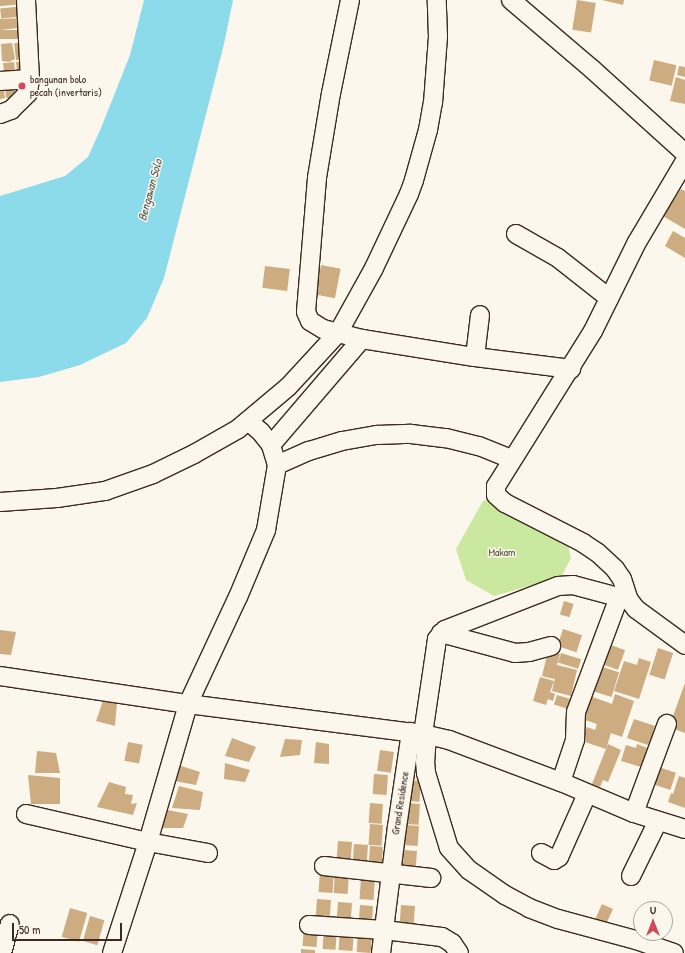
<!DOCTYPE html>
<style>
body{margin:0}
#map{position:relative;width:685px;height:953px;overflow:hidden;background:#fbf7ec;font-family:"Patrick Hand",sans-serif}
div>[style]{position:absolute}
[style*='--x']{left:calc(var(--x)*1px);top:calc(var(--y)*1px);width:calc(var(--w)*1px);rotate:calc(var(--a)*1deg)}
.green>*{inset:0;background:#cae8a0}
.water>*{inset:0;background:#8cdbea}
.building>*{inset:0;background:#ccac80;transform-origin:0 0}
.roads{filter:drop-shadow(1px 0 #3b2a1e) drop-shadow(-1px 0 #3b2a1e) drop-shadow(0 1px #3b2a1e) drop-shadow(0 -1px #3b2a1e)}
.minor>*{height:18px;margin:-9px;padding:0 9px;transform-origin:9px;border-radius:9px;background:#fbf7ec}
.dots>*{width:11px;height:11px;translate:-50% -50%;box-sizing:border-box;border:2px solid #fbf7ec;border-radius:50%}
span{translate:-50% -50%;white-space:nowrap;text-align:center;line-height:1.15;-webkit-text-stroke:3px #fbf7ec;paint-order:stroke}
.poi-label{font-size:11px;color:#3b2a1e}
.left{translate:0 -50%;text-align:left}
.park-label{font-size:11px;color:#585038}
.street-label{font-size:11px;color:#3b2a1e}
.water-label{font-size:12px;color:#4f5651;font-style:italic}
.north{position:absolute;left:633px;top:901px;width:40px;height:40px;box-sizing:border-box;background:#fbf7ec;border:1px solid #aea59a;border-radius:50%;rotate:0deg;font-size:11px;font-weight:700;line-height:16px;text-align:center;color:#3b2a1e}
.north::after{content:'';display:block;margin:auto;width:14px;height:18px;background:#d1495b;clip-path:polygon(50% 0,100% 100%,50% 72%,0 100%)}
.scale{position:absolute;left:12px;top:923px;width:110px;height:18px;box-sizing:border-box;border:2px solid #3b2a1e;border-top:0;padding-left:5px;font-size:12px;line-height:14px;white-space:nowrap;color:#3b2a1e;-webkit-text-stroke:3px #fbf7ec;paint-order:stroke}
</style>
<div id="map">
<div class="green">
<div style="clip-path:polygon(489px 499px,567px 541px,571px 558px,561px 577px,494px 596px,466px 580px,456px 549px,483px 501px)"></div>
</div>
<div class="water">
<div style="clip-path:polygon(144px 0,233px 0,224px 44px,164px 278px,147px 318px,126px 343px,80px 365px,39px 377px,0 382px,0 196px,65px 176px,88px 157px,101px 128px,130px 55px)"></div>
</div>
<div class="building">
<div style="clip-path:polygon(0 0,25px 0,25px 4px,0 6px)"></div>
<div style="left:577px;top:0;width:19px;height:30px;rotate:9deg"></div>
<div style="clip-path:polygon(602px 0,624px 0,623px 5px)"></div>
<div style="left:25px;top:6px;width:10px;height:25px;rotate:84deg"></div>
<div style="clip-path:polygon(25px 18px,27px 27px,0 30px,0 19px)"></div>
<div style="left:26px;top:30px;width:9px;height:26px;rotate:90deg"></div>
<div style="left:25px;top:42px;width:17px;height:11px;rotate:83deg"></div>
<div style="clip-path:polygon(12px 43px,15px 59px,9px 62px,2px 61px,1px 44px)"></div>
<div style="left:654px;top:60px;width:23px;height:21px;rotate:13deg"></div>
<div style="clip-path:polygon(27px 61px,18px 79px,16px 62px)"></div>
<div style="left:14px;top:62px;width:17px;height:11px;rotate:83deg"></div>
<div style="clip-path:polygon(679px 66px,685px 67px,685px 77px,677px 75px)"></div>
<div style="clip-path:polygon(676px 77px,685px 80px,685px 104px,670px 101px)"></div>
<div style="clip-path:polygon(5px 83px,13px 83px,16px 97px,6px 98px)"></div>
<div style="clip-path:polygon(0 84px,3px 84px,5px 98px,0 99px)"></div>
<div style="clip-path:polygon(681px 189px,685px 191px,685px 229px,663px 216px)"></div>
<div style="clip-path:polygon(673px 231px,685px 238px,685px 258px,665px 246px)"></div>
<div style="left:321px;top:265px;width:20px;height:30px;rotate:11deg"></div>
<div style="left:265px;top:266px;width:25px;height:22px;rotate:7deg"></div>
<div style="left:564px;top:601px;width:10px;height:14px;rotate:17deg"></div>
<div style="left:563px;top:629px;width:20px;height:18px;rotate:18deg"></div>
<div style="clip-path:polygon(0 630px,16px 632px,11px 655px,0 654px)"></div>
<div style="left:611px;top:645px;width:15px;height:21px;rotate:20deg"></div>
<div style="left:658px;top:648px;width:16px;height:28px;rotate:18deg"></div>
<div style="clip-path:polygon(548px 651px,560px 654px,557px 665px,577px 670px,571px 696px,552px 691px,555px 678px,554px 679px,542px 676px)"></div>
<div style="left:561px;top:653px;width:21px;height:10px;rotate:17deg"></div>
<div style="clip-path:polygon(639px 658px,651px 662px,639px 699px,614px 691px,624px 661px,637px 665px)"></div>
<div style="left:599px;top:666px;width:21px;height:26px;rotate:17deg"></div>
<div style="clip-path:polygon(540px 677px,554px 681px,550px 692px,555px 694px,553px 701px,548px 699px,546px 705px,533px 701px)"></div>
<div style="clip-path:polygon(685px 683px,685px 733px,669px 727px)"></div>
<div style="clip-path:polygon(615px 694px,634px 701px,622px 737px,611px 733px,606px 749px,582px 741px,587px 727px,595px 730px,597px 724px,582px 719px,590px 696px,612px 704px)"></div>
<div style="left:557px;top:695px;width:14px;height:10px;rotate:17deg"></div>
<div style="clip-path:polygon(104px 698px,117px 702px,115px 726px,96px 721px)"></div>
<div style="clip-path:polygon(634px 719px,655px 726px,653px 731px,658px 732px,655px 739px,651px 738px,648px 745px,627px 738px)"></div>
<div style="clip-path:polygon(232px 738px,256px 747px,249px 762px,225px 756px)"></div>
<div style="clip-path:polygon(285px 739px,302px 740px,300px 755px,280px 757px)"></div>
<div style="left:128px;top:742px;width:15px;height:19px;rotate:11deg"></div>
<div style="clip-path:polygon(316px 742px,329px 744px,329px 764px,314px 763px)"></div>
<div style="clip-path:polygon(608px 744px,621px 750px,608px 782px,603px 780px,600px 787px,592px 784px)"></div>
<div style="clip-path:polygon(637px 744px,647px 748px,641px 767px,621px 761px,626px 745px,636px 748px)"></div>
<div style="left:380px;top:750px;width:14px;height:21px;rotate:8deg"></div>
<div style="clip-path:polygon(37px 751px,56px 753px,60px 773px,35px 773px)"></div>
<div style="clip-path:polygon(225px 763px,250px 770px,245px 782px,224px 779px)"></div>
<div style="clip-path:polygon(178px 765px,200px 772px,196px 785px,174px 781px)"></div>
<div style="left:655px;top:766px;width:22px;height:18px;rotate:18deg"></div>
<div style="left:374px;top:774px;width:14px;height:20px;rotate:4deg"></div>
<div style="clip-path:polygon(28px 775px,60px 778px,60px 804px,31px 804px)"></div>
<div style="clip-path:polygon(679px 776px,685px 778px,685px 808px,668px 802px,671px 793px,673px 794px)"></div>
<div style="left:408px;top:780px;width:13px;height:21px;rotate:4deg"></div>
<div style="clip-path:polygon(109px 782px,126px 787px,125px 794px,133px 795px,131px 804px,137px 803px,133px 815px,97px 807px)"></div>
<div style="clip-path:polygon(179px 786px,203px 792px,200px 810px,172px 808px)"></div>
<div style="left:370px;top:803px;width:13px;height:20px;rotate:4deg"></div>
<div style="left:407px;top:803px;width:13px;height:21px;rotate:4deg"></div>
<div style="clip-path:polygon(163px 809px,188px 814px,183px 828px,162px 828px)"></div>
<div style="left:370px;top:824px;width:13px;height:21px;rotate:4deg"></div>
<div style="left:405px;top:825px;width:14px;height:20px;rotate:4deg"></div>
<div style="left:338px;top:841px;width:14px;height:21px;rotate:4deg"></div>
<div style="left:354px;top:844px;width:14px;height:20px;rotate:4deg"></div>
<div style="left:370px;top:846px;width:13px;height:20px;rotate:4deg"></div>
<div style="left:404px;top:850px;width:13px;height:21px;rotate:4deg"></div>
<div style="left:320px;top:871px;width:14px;height:21px;rotate:4deg"></div>
<div style="left:335px;top:873px;width:14px;height:20px;rotate:4deg"></div>
<div style="left:361px;top:878px;width:14px;height:21px;rotate:4deg"></div>
<div style="left:317px;top:899px;width:14px;height:20px;rotate:4deg"></div>
<div style="left:338px;top:902px;width:14px;height:20px;rotate:4deg"></div>
<div style="left:602px;top:904px;width:12px;height:18px;rotate:24deg"></div>
<div style="left:360px;top:905px;width:13px;height:20px;rotate:4deg"></div>
<div style="left:401px;top:905px;width:14px;height:21px;rotate:4deg"></div>
<div style="clip-path:polygon(648px 905px,656px 909px,645px 909px)"></div>
<div style="left:70px;top:908px;width:18px;height:30px;rotate:16deg"></div>
<div style="left:90px;top:916px;width:15px;height:26px;rotate:16deg"></div>
<div style="clip-path:polygon(641px 917px,641px 926px,637px 924px)"></div>
<div style="left:304px;top:926px;width:14px;height:20px;rotate:4deg"></div>
<div style="left:324px;top:928px;width:13px;height:21px;rotate:4deg"></div>
<div style="left:340px;top:929px;width:14px;height:21px;rotate:4deg"></div>
<div style="left:358px;top:932px;width:14px;height:20px;rotate:4deg"></div>
<div style="clip-path:polygon(301px 949px,315px 950px,315px 953px,301px 953px)"></div>
</div>
<div class="roads">
<div class="minor">
<div style="--x:350;--y:0;--w:95;--a:101.5"></div>
<div style="--x:331;--y:93;--w:86;--a:99.4"></div>
<div style="--x:317;--y:178;--w:134;--a:94.7"></div>
<div style="--x:306;--y:312;--w:10;--a:66"></div>
<div style="--x:310;--y:321;--w:15;--a:32"></div>
<div style="--x:323;--y:329;--w:40;--a:14.4"></div>
<div style="--x:362;--y:339;--w:114;--a:9.1"></div>
<div style="--x:475;--y:357;--w:97;--a:7.1"></div>
<div style="--x:511;--y:0;--w:106;--a:40.4"></div>
<div style="--x:592;--y:69;--w:125;--a:42.1"></div>
<div style="--x:0;--y:81;--w:30;--a:-4"></div>
<div style="--x:0;--y:114;--w:12;--a:-20"></div>
<div style="--x:11;--y:110;--w:24;--a:-45"></div>
<div style="--x:28;--y:93;--w:14;--a:-82"></div>
<div style="--x:30;--y:79;--w:79;--a:-92.9"></div>
<div style="--x:685;--y:161;--w:96;--a:120.6"></div>
<div style="--x:636;--y:244;--w:97;--a:116.3"></div>
<div style="--x:593;--y:331;--w:183;--a:122"></div>
<div style="--x:496;--y:486;--w:9;--a:90"></div>
<div style="--x:496;--y:495;--w:12;--a:42"></div>
<div style="--x:505;--y:503;--w:88;--a:27.1"></div>
<div style="--x:583;--y:543;--w:18;--a:34"></div>
<div style="--x:598;--y:553;--w:23;--a:43"></div>
<div style="--x:615;--y:569;--w:12;--a:55"></div>
<div style="--x:622;--y:579;--w:22;--a:72"></div>
<div style="--x:629;--y:600;--w:11;--a:52"></div>
<div style="--x:636;--y:609;--w:61;--a:36.3"></div>
<div style="--x:516;--y:234;--w:48;--a:29.7"></div>
<div style="--x:558;--y:258;--w:65;--a:38.1"></div>
<div style="--x:475;--y:357;--w:42;--a:-83.2"></div>
<div style="--x:271;--y:445;--w:140;--a:-49.4"></div>
<div style="--x:277;--y:465;--w:35;--a:-24"></div>
<div style="--x:309;--y:451;--w:34;--a:-17"></div>
<div style="--x:342;--y:441;--w:36;--a:-10"></div>
<div style="--x:377;--y:435;--w:34;--a:-2"></div>
<div style="--x:411;--y:434;--w:35;--a:7"></div>
<div style="--x:446;--y:438;--w:34;--a:14"></div>
<div style="--x:479;--y:446;--w:35;--a:22"></div>
<div style="--x:0;--y:502;--w:57;--a:-4"></div>
<div style="--x:57;--y:498;--w:49;--a:-8.3"></div>
<div style="--x:105;--y:491;--w:51;--a:-19.5"></div>
<div style="--x:153;--y:474;--w:46;--a:-26"></div>
<div style="--x:194;--y:454;--w:51;--a:-29.6"></div>
<div style="--x:238;--y:429;--w:65;--a:-40"></div>
<div style="--x:288;--y:387;--w:74;--a:-47.2"></div>
<div style="--x:338;--y:333;--w:74;--a:-61"></div>
<div style="--x:374;--y:268;--w:82;--a:-64.7"></div>
<div style="--x:409;--y:194;--w:15;--a:-70"></div>
<div style="--x:414;--y:180;--w:52;--a:-74.4"></div>
<div style="--x:428;--y:130;--w:27;--a:-80"></div>
<div style="--x:433;--y:103;--w:66;--a:-85.7"></div>
<div style="--x:438;--y:37;--w:37;--a:-92"></div>
<div style="--x:441;--y:633;--w:77;--a:15.1"></div>
<div style="--x:515;--y:653;--w:14;--a:-4"></div>
<div style="--x:529;--y:652;--w:23;--a:-15"></div>
<div style="--x:0;--y:676;--w:190;--a:8.5"></div>
<div style="--x:188;--y:704;--w:237;--a:7.3"></div>
<div style="--x:423;--y:734;--w:27;--a:13"></div>
<div style="--x:449;--y:740;--w:120;--a:20.6"></div>
<div style="--x:561;--y:782;--w:79;--a:23"></div>
<div style="--x:634;--y:813;--w:53;--a:17.4"></div>
<div style="--x:423;--y:734;--w:89;--a:-81.6"></div>
<div style="--x:436;--y:646;--w:7;--a:-82"></div>
<div style="--x:437;--y:639;--w:12;--a:-48"></div>
<div style="--x:445;--y:630;--w:121;--a:-21.3"></div>
<div style="--x:558;--y:586;--w:15;--a:-4"></div>
<div style="--x:573;--y:585;--w:58;--a:15"></div>
<div style="--x:427;--y:735;--w:26;--a:94"></div>
<div style="--x:425;--y:761;--w:12;--a:85"></div>
<div style="--x:426;--y:773;--w:78;--a:73"></div>
<div style="--x:449;--y:848;--w:30;--a:48"></div>
<div style="--x:469;--y:870;--w:44;--a:34.8"></div>
<div style="--x:505;--y:895;--w:27;--a:28"></div>
<div style="--x:529;--y:908;--w:31;--a:21"></div>
<div style="--x:558;--y:919;--w:81;--a:15.1"></div>
<div style="--x:636;--y:940;--w:40;--a:18.9"></div>
<div style="--x:561;--y:782;--w:44;--a:-71.6"></div>
<div style="--x:575;--y:740;--w:28;--a:-88"></div>
<div style="--x:576;--y:712;--w:123;--a:-69.5"></div>
<div style="--x:634;--y:813;--w:95;--a:-69.7"></div>
<div style="--x:26;--y:814;--w:125;--a:12.9"></div>
<div style="--x:148;--y:842;--w:61;--a:10.4"></div>
<div style="--x:541;--y:853;--w:15;--a:28"></div>
<div style="--x:554;--y:860;--w:6;--a:-31"></div>
<div style="--x:559;--y:857;--w:69;--a:-66"></div>
<div style="--x:324;--y:866;--w:108;--a:6.4"></div>
<div style="--x:631;--y:876;--w:61;--a:-63.9"></div>
<div style="--x:309;--y:925;--w:75;--a:3.8"></div>
<div style="--x:384;--y:930;--w:58;--a:6.9"></div>
<div style="--x:442;--y:937;--w:12;--a:31"></div>
<div style="--x:452;--y:943;--w:12;--a:55"></div>
<div style="--x:2;--y:953;--w:30;--a:-75"></div>
<div style="--x:112;--y:953;--w:117;--a:-72"></div>
<div style="--x:148;--y:842;--w:144;--a:-73.8"></div>
<div style="--x:188;--y:704;--w:118;--a:-65"></div>
<div style="--x:238;--y:597;--w:73;--a:-67.3"></div>
<div style="--x:266;--y:530;--w:66;--a:-80.4"></div>
<div style="--x:277;--y:465;--w:21;--a:-107"></div>
<div style="--x:271;--y:445;--w:16;--a:-128"></div>
<div style="--x:261;--y:432;--w:17;--a:-140"></div>
<div style="--x:381;--y:953;--w:127;--a:-82.8"></div>
<div style="--x:397;--y:827;--w:96;--a:-81.6"></div>
</div>
</div>
<div class="dots">
<div style="left:22px;top:86px;background:#d1495b"></div>
</div>
<div class="poi-label">
<span class="left" style="left:30px;top:86px">bangunan bolo<br>pecah (invertaris)</span>
</div>
<div class="park-label">
<span style="left:502px;top:552px">Makam</span>
</div>
<div class="street-label">
<span style="left:400px;top:803px;rotate:-81deg">Grand Residence</span>
</div>
<div class="water-label">
<span style="left:150px;top:190px;rotate:-75deg">Bengawan Solo</span>
</div>
<div class="north">U</div>
<div class="scale">50 m</div>
</div>
